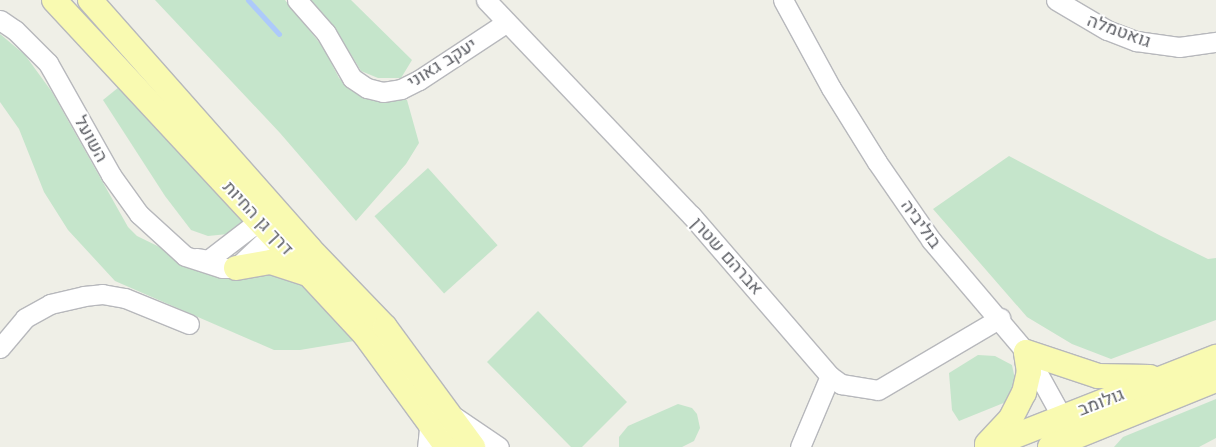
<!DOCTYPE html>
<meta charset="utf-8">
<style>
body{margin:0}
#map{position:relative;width:1216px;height:447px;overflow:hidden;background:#efefe7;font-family:Jost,Heebo,sans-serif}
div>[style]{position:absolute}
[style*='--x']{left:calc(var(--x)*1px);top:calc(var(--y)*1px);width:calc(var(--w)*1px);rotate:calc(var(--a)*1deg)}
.green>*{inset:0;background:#c5e5cb;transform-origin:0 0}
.stream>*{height:5px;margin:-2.5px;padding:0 2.5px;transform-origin:2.5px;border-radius:2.5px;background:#adcafa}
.roads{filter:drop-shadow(1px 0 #b7b8bc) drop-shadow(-1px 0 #b7b8bc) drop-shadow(0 1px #b7b8bc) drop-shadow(0 -1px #b7b8bc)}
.minor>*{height:19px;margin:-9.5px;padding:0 9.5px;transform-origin:9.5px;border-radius:9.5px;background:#fff}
.major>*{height:24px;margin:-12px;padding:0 12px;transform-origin:12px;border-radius:12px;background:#f9fab1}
span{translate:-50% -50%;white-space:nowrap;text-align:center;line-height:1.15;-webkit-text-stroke:4px #fff;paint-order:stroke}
.street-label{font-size:18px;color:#5e6066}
</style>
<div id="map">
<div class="green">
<div style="clip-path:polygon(155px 0,285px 0,323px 47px,339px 78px,359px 95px,372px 100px,407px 100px,419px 143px,406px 164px,356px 221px,280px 133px)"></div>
<div style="clip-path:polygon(311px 0,351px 0,412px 60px,401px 78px,378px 78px,361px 71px,333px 25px)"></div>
<div style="clip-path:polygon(0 34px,25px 55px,52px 92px,128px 227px,137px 236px,178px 256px,261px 270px,302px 283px,360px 340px,300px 350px,274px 350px,115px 281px,68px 230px,44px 192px,19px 129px,0 102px)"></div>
<div style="clip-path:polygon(119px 87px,247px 213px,244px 225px,228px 234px,208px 236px,191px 230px,165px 196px,103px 100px)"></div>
<div style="clip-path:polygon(1009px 156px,1161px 236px,1208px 259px,1216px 258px,1216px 320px,1111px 359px,1072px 344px,1027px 317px,933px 209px)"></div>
<div style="left:428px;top:168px;width:104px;height:72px;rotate:48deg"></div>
<div style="clip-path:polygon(538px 311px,627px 402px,582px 447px,571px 447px,487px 362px)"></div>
<div style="clip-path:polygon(978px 355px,995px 356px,1012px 365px,1016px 384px,1006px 402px,959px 421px,952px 410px,949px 373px)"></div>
<div style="clip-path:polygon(1216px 399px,1216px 438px,1199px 447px,1114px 447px,1123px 437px)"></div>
<div style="clip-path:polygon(678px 404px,692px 408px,697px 414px,700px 428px,694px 441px,682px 447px,619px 447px,619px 437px,628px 426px)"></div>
</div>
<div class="stream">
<div style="--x:248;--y:0;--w:46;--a:47.6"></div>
</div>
<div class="roads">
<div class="minor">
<div style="--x:297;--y:0;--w:44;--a:48.7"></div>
<div style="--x:326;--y:33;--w:52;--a:60"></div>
<div style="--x:352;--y:78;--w:18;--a:34"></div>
<div style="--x:367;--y:88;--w:16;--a:14"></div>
<div style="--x:383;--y:92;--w:18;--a:-9"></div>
<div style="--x:401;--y:89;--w:20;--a:-27"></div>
<div style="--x:419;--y:80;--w:105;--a:-33.4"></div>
<div style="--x:486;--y:0;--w:297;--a:46.4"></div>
<div style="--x:691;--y:215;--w:213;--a:49.2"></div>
<div style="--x:830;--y:376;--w:14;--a:36"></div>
<div style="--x:841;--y:384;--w:37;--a:9"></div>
<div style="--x:878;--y:390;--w:142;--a:-30.5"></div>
<div style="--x:783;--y:0;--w:100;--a:61.4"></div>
<div style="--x:831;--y:88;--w:87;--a:58.1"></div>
<div style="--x:877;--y:162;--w:95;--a:55.3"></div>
<div style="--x:931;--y:240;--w:147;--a:49.7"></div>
<div style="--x:1026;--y:352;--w:87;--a:61.1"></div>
<div style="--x:1056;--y:0;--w:59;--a:30.5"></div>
<div style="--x:1107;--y:30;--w:31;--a:21"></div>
<div style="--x:1136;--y:41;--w:43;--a:7.9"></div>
<div style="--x:1179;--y:47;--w:37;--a:-8"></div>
<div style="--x:0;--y:20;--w:18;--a:34"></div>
<div style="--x:15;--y:30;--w:47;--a:45"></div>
<div style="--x:48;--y:63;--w:129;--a:60.6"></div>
<div style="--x:111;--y:175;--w:48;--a:54.3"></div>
<div style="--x:139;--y:214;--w:62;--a:42.4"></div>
<div style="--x:185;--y:256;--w:39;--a:18"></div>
<div style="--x:222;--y:268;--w:14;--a:0"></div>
<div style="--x:236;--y:268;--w:51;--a:-43.4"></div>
<div style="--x:273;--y:233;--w:11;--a:-63"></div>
<div style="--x:196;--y:258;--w:12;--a:9"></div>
<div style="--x:208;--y:260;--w:54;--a:-37.5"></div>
<div style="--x:251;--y:227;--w:24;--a:-19"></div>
<div style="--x:0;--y:348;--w:39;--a:-50"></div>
<div style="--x:25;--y:318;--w:29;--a:-29"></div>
<div style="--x:50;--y:304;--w:35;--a:-13"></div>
<div style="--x:84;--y:296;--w:18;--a:-6"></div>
<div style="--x:102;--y:294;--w:23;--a:10"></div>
<div style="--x:125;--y:298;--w:69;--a:22.1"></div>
<div style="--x:455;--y:417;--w:53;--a:34.3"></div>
<div style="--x:426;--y:418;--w:11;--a:75"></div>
<div style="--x:429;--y:429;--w:18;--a:96"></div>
<div style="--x:800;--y:447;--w:77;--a:-67.1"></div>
</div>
<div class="major">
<div style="--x:54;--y:0;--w:457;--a:47.1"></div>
<div style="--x:365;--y:335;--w:139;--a:53.8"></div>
<div style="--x:90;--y:0;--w:332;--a:48.5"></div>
<div style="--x:310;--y:249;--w:108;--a:46.1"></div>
<div style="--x:385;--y:327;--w:149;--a:53.7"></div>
<div style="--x:236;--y:268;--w:36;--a:-10"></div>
<div style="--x:271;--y:262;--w:38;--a:18"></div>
<div style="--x:1026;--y:352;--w:76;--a:18.4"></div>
<div style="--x:1098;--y:376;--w:52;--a:1.1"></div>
<div style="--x:987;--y:444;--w:35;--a:-47"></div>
<div style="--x:1011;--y:418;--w:28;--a:-63"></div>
<div style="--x:1024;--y:393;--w:22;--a:-77"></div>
<div style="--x:1029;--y:372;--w:20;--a:-99"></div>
<div style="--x:987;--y:447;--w:246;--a:-21.5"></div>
<div style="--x:1050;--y:447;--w:179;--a:-22"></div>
</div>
</div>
<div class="street-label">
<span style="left:1119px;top:31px;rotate:20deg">גואטמלה</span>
<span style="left:442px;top:63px;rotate:-32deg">יעקב גאוני</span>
<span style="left:91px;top:139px;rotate:61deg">השועל</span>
<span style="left:258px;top:218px;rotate:47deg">דרך גן החיות</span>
<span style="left:921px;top:224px;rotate:54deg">בוליביה</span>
<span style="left:727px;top:256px;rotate:48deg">אברהם שטרן</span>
<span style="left:1101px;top:402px;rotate:-21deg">גולומב</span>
</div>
</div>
